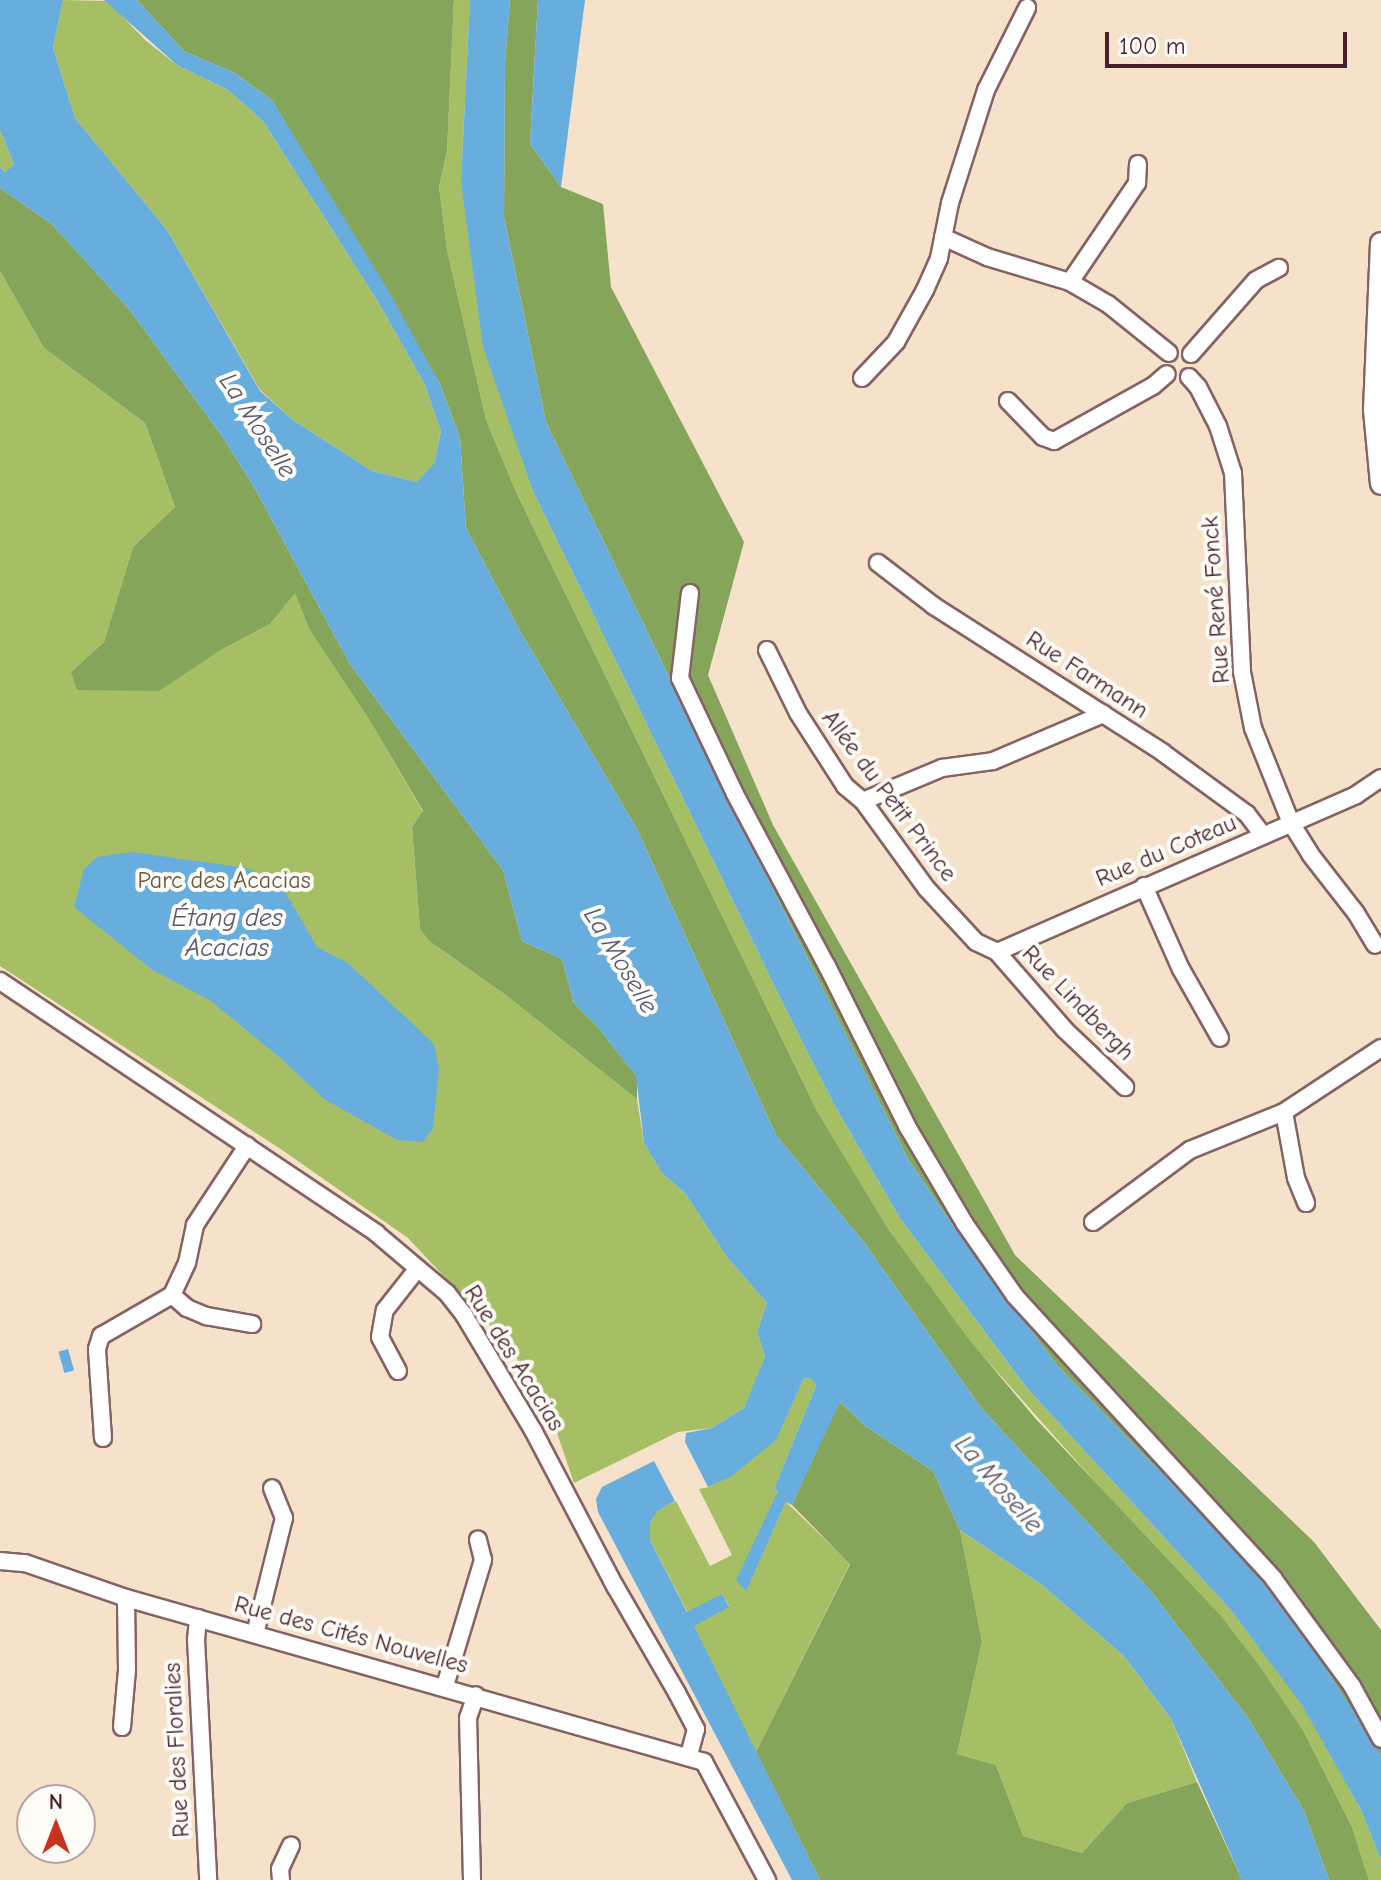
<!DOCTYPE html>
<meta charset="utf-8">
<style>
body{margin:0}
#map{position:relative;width:1381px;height:1880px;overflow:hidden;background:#f6e2ca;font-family:"Comic Neue",sans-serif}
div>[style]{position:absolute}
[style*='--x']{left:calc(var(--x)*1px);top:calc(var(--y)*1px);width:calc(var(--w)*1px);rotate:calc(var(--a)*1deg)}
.green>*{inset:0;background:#a7bf64}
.forest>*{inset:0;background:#85a65a}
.water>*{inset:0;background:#67aede;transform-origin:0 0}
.roads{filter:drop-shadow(2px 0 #866363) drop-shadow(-2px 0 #866363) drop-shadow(0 2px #866363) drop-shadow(0 -2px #866363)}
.minor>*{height:16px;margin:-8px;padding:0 8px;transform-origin:8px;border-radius:8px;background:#fff}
.tertiary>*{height:20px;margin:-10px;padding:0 10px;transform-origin:10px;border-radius:10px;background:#fff}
span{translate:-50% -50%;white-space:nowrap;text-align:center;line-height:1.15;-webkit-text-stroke:8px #fdfcf7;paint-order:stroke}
.street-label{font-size:24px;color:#4a1f2b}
.park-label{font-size:24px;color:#6b573f}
.water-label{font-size:26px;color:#565873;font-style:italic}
.north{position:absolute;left:16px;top:1784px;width:80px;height:80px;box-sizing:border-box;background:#fdfcf7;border:2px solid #b5a4a5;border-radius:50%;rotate:0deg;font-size:22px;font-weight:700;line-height:32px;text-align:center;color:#4a1f2b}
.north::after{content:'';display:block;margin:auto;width:28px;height:36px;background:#c8321e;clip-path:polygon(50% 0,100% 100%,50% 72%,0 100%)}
.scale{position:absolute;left:1105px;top:32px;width:242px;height:36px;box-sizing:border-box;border:4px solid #4a1f2b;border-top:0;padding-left:10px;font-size:24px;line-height:28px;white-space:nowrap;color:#4a1f2b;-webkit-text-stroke:6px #fdfcf7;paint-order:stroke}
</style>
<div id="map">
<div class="green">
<div style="clip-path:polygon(63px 0,108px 1px,145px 40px,177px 65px,228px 90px,263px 121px,377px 300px,425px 385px,441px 430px,434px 465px,417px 482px,372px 471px,293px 420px,260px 390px,167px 230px,75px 118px,53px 48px)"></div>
<div style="clip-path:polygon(454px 0,470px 0,461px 181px,533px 491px,780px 997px,836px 1108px,900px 1218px,1026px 1387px,1230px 1609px,1303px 1705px,1361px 1810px,1381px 1860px,1381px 1880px,1369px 1880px,1352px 1827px,1303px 1730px,1264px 1672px,967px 1338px,887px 1227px,817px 1111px,516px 492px,486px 420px,447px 250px,439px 187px,447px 151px)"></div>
<div style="clip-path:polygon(0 130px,14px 164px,5px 172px,0 167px)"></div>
<div style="clip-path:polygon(0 271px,44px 348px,145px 423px,175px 507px,133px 547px,104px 642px,71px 672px,219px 651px,270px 624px,295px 592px,309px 629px,370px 721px,423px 812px,412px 827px,420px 929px,429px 941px,503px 993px,637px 1099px,644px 1143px,662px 1173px,685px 1193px,727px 1257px,767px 1303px,757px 1332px,765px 1357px,755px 1384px,744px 1408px,712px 1428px,678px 1432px,574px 1483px,549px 1409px,509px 1346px,408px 1238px,282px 1150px,0 966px)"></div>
<div style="clip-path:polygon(804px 1378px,812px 1379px,816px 1386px,774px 1489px,778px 1490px,746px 1590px,786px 1502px,850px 1563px,756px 1752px,693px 1625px,729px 1606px,722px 1594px,688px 1613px,650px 1540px,650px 1524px,657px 1510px,676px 1501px,710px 1566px,732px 1555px,699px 1489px,709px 1487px,775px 1440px)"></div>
<div style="clip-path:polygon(960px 1530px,1042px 1585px,1124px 1656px,1171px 1719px,1197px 1782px,1127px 1803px,1082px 1853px,1023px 1836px,996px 1765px,957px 1754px,982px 1642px)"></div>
</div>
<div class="forest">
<div style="clip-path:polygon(137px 0,454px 0,447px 151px,439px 187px,447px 250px,486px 420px,516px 492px,817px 1111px,887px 1227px,967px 1337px,1035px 1418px,1220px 1615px,1264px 1672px,1303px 1730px,1352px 1827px,1369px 1880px,1329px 1880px,1304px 1811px,1248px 1718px,1150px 1590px,982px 1409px,863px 1241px,776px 1135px,637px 829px,519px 629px,466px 528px,460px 438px,440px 384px,272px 100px,233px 72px,185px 52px)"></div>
<div style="clip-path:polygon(510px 0,538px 0,530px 144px,561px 187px,603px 204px,611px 287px,744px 542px,708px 675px,773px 825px,1015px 1255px,1314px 1542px,1381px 1630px,1381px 1756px,1318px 1656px,1246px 1560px,1057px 1365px,950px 1221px,908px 1159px,729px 801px,546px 422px,504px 217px,505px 62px)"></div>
<div style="clip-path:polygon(0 188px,52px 224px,129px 309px,222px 436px,253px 485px,350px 664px,503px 870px,522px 941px,562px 959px,574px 1003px,597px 1026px,637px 1077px,637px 1099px,503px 993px,429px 941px,420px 929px,412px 827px,423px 811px,370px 721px,309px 629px,295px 593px,270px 624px,219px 651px,159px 691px,77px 690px,71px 672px,104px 642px,133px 547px,175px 507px,145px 423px,44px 348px,0 271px)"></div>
<div style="clip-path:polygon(839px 1401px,864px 1425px,933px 1471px,960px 1530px,982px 1642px,957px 1754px,996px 1765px,1023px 1836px,1082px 1853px,1127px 1803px,1197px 1782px,1242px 1880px,820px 1880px,756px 1752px,850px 1564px,792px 1505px)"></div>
</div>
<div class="water">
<div style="clip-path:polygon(0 0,63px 0,53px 48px,75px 118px,167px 230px,260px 391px,293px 420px,372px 471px,417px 482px,434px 464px,441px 431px,425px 385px,377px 300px,263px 121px,228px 90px,177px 65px,104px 0,137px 0,185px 52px,233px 72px,272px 100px,388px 290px,440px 384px,460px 438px,466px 528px,519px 629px,637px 829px,776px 1135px,863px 1241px,982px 1409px,1150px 1590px,1248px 1718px,1304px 1811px,1329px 1880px,1242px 1880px,1171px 1719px,1124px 1656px,1042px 1585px,960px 1530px,933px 1471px,864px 1425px,840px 1402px,792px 1505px,786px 1502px,746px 1591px,736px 1580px,778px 1491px,774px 1489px,816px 1386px,812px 1379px,804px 1378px,776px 1440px,732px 1476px,708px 1487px,685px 1442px,686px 1433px,712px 1428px,744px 1408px,765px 1357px,757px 1332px,767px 1303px,727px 1257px,685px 1193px,662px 1173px,644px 1143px,636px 1076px,597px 1026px,574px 1003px,562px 959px,522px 941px,503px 870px,350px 664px,253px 485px,222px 436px,129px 309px,52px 224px,0 188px,0 167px,5px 172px,14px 164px,0 130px)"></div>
<div style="clip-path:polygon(470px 0,510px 0,505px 62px,504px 217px,546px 422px,729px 801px,908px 1159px,950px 1221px,1057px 1365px,1246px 1560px,1318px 1656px,1377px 1748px,1381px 1756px,1381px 1860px,1361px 1810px,1302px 1705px,1230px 1609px,1026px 1387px,900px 1218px,836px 1108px,780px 997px,533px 491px,483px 347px,461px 181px)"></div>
<div style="clip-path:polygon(538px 0,585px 0,561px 187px,530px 144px)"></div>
<div style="clip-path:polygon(133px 852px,247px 868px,280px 883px,317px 947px,348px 963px,434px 1044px,439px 1070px,433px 1128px,423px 1142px,397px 1140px,324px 1099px,284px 1061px,211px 1001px,151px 969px,74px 907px,84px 869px,97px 857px)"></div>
<div style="left:68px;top:1349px;width:22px;height:10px;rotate:74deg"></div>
<div style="clip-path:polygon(654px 1461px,675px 1501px,657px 1511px,650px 1524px,650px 1540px,687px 1612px,722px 1594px,729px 1607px,694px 1626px,820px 1880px,792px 1880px,598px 1512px,596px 1499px,602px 1487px)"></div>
</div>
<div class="roads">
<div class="minor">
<div style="--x:943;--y:237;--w:48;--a:24.4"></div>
<div style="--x:987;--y:257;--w:87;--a:16.8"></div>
<div style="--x:1070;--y:282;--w:44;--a:30.1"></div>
<div style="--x:1108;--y:304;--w:78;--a:38.8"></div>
<div style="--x:1070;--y:282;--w:120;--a:-55.9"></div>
<div style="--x:1137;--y:183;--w:19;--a:-87"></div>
<div style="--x:1191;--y:354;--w:98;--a:-48.7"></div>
<div style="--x:1256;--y:280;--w:26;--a:-28"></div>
<div style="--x:1189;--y:377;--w:13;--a:48"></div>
<div style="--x:1198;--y:387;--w:44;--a:62.9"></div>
<div style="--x:1218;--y:426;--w:49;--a:72.3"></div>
<div style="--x:1233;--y:473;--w:199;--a:87.4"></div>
<div style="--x:1242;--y:672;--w:57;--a:78.9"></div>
<div style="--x:1253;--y:728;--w:102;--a:68.2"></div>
<div style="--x:1291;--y:823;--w:36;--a:58"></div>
<div style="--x:1310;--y:854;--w:75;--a:52.1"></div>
<div style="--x:1356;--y:913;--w:37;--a:59"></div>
<div style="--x:862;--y:378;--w:50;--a:-46.6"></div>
<div style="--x:896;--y:342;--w:60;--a:-60.9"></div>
<div style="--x:925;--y:290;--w:35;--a:-66"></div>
<div style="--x:939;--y:258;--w:56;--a:-78.7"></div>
<div style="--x:950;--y:203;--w:119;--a:-72.3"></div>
<div style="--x:986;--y:90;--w:92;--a:-63.4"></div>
<div style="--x:1008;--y:401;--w:50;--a:45.8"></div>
<div style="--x:1043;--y:437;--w:12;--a:20"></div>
<div style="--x:1054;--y:441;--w:113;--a:-29.1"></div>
<div style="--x:1153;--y:386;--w:18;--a:-41"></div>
<div style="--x:878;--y:563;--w:71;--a:37.5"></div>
<div style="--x:934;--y:606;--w:271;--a:32.6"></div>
<div style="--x:1162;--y:752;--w:105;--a:36.1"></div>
<div style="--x:1247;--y:814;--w:26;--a:53"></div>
<div style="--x:690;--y:593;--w:86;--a:96.7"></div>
<div style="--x:680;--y:678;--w:128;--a:64.6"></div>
<div style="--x:735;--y:794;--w:195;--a:61.9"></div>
<div style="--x:827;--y:966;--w:179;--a:63.4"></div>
<div style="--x:907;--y:1126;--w:114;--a:59.4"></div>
<div style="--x:965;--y:1224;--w:88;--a:55.2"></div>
<div style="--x:1015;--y:1296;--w:382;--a:47.5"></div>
<div style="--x:1273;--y:1578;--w:134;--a:53.8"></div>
<div style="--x:1352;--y:1686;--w:60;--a:61.3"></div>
<div style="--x:767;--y:650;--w:70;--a:63.8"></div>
<div style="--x:798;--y:713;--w:87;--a:57.2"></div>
<div style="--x:845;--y:786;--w:23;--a:40"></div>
<div style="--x:863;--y:801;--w:109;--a:54"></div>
<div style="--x:927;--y:889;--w:72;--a:47.2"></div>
<div style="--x:976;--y:942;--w:23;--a:25"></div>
<div style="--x:997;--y:952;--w:103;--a:48.9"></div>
<div style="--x:1065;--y:1030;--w:83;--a:43.5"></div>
<div style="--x:863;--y:801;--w:86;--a:-22.7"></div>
<div style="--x:942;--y:768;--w:51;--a:-7.8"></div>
<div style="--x:993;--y:761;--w:120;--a:-23.1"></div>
<div style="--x:1144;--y:886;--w:91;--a:66"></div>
<div style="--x:1181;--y:969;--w:79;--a:60.5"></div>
<div style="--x:997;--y:952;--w:392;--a:-23.6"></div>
<div style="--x:1356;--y:795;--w:30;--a:-34"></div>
<div style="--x:0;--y:981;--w:453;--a:33.8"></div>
<div style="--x:376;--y:1233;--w:93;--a:40.2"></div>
<div style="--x:447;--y:1293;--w:28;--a:52"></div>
<div style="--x:464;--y:1315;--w:136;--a:59.1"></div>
<div style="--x:534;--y:1432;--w:174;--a:62.3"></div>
<div style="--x:615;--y:1586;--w:124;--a:59.9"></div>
<div style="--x:677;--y:1693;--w:41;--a:62.2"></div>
<div style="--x:696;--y:1729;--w:28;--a:105"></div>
<div style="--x:1284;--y:1112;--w:67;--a:79.7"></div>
<div style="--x:1296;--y:1178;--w:27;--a:68"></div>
<div style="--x:1093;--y:1222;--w:121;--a:-36.6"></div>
<div style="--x:1190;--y:1150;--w:101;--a:-22"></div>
<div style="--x:1284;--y:1112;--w:116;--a:-33.4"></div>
<div style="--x:172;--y:1295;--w:20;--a:41"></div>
<div style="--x:187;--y:1308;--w:21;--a:23"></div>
<div style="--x:206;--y:1316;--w:47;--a:9.9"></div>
<div style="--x:398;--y:1371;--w:38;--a:-118"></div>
<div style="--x:380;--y:1337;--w:27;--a:-80"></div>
<div style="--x:385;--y:1310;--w:53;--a:-51.8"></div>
<div style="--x:103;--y:1438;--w:89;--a:-93.9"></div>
<div style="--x:97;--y:1349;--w:14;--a:-73"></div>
<div style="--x:101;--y:1336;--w:82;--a:-30"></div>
<div style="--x:172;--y:1295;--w:35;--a:-65"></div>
<div style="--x:187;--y:1263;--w:39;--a:-78"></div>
<div style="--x:195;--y:1225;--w:95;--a:-56.6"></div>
<div style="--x:0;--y:1561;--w:25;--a:5"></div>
<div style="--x:25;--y:1563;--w:107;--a:19.1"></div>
<div style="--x:126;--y:1598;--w:601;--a:15.84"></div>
<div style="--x:704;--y:1762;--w:134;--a:61.9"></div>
<div style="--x:198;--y:1618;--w:21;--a:95"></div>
<div style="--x:196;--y:1639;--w:241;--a:87.1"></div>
<div style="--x:255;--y:1634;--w:120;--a:-76"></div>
<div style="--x:284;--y:1518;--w:32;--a:-112"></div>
<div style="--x:445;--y:1686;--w:132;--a:-73.2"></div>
<div style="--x:483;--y:1560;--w:21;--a:-104"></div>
<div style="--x:122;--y:1727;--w:57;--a:-85"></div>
<div style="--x:127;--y:1670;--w:72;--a:-90.8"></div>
<div style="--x:281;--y:1880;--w:11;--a:-95"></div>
<div style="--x:280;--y:1869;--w:26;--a:-65"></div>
<div style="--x:472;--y:1880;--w:162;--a:-91.4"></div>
<div style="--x:468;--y:1718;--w:24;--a:-71"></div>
</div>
<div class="tertiary">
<div style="--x:1381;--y:243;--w:167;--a:92.4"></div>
<div style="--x:1374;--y:410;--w:74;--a:84.6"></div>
</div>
</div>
<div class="street-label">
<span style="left:1216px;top:600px;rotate:-94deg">Rue René Fonck</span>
<span style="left:1087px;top:675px;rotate:33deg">Rue Farmann</span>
<span style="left:889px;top:796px;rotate:53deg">Allée du Petit Prince</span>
<span style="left:1166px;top:851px;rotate:-23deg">Rue du Coteau</span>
<span style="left:1078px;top:1003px;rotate:46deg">Rue Lindbergh</span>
<span style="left:514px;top:1358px;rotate:58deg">Rue des Acacias</span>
<span style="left:351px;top:1635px;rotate:15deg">Rue des Cités Nouvelles</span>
<span style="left:177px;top:1750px;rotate:-93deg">Rue des Floralies</span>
</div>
<div class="park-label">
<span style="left:224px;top:881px">Parc des Acacias</span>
</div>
<div class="water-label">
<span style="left:257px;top:426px;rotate:57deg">La Moselle</span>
<span style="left:227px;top:934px">Étang des<br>Acacias</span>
<span style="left:620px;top:961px;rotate:59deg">La Moselle</span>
<span style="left:998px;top:1485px;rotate:49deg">La Moselle</span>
</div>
<div class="north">N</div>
<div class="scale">100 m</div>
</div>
